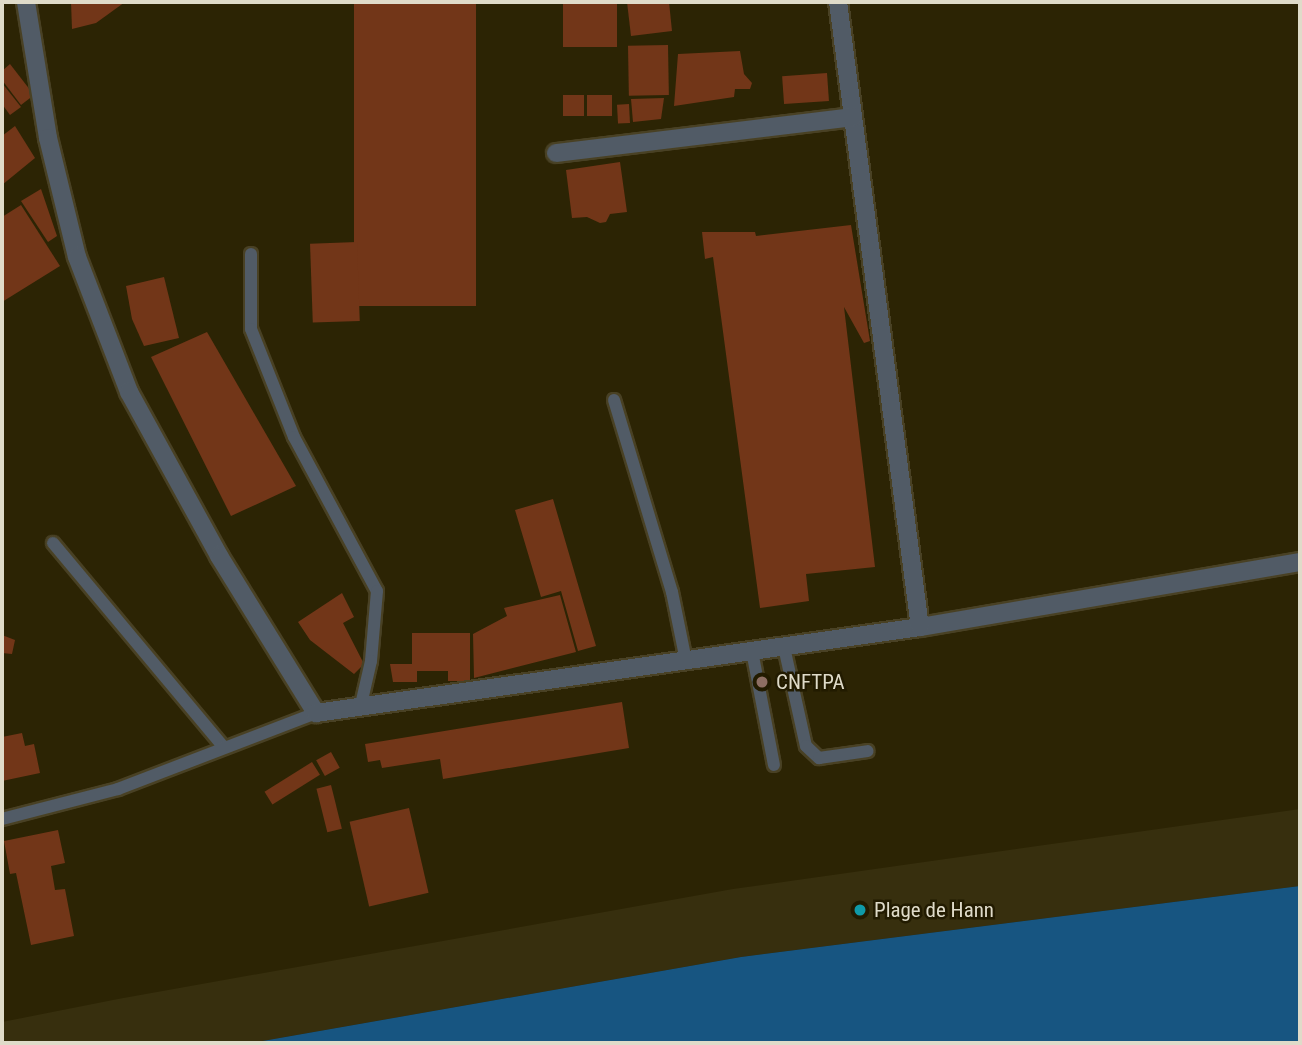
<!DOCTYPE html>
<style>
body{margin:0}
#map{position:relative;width:1302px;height:1045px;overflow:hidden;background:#2c2404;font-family:"Roboto Condensed",sans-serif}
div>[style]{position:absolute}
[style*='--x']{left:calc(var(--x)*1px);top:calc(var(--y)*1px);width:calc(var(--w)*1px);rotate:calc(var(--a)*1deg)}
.sand>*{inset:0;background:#372f0e}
.water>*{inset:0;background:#175581}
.building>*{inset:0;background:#723618;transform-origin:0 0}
.roads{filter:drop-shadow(2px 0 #494124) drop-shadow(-2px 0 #494124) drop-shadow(0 2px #494124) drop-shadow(0 -2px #494124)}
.service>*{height:12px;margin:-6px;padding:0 6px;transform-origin:6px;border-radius:6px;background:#515b66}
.minor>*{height:18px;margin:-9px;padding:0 9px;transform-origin:9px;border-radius:9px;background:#515b66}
.dots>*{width:19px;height:19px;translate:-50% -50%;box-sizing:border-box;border:4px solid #221b00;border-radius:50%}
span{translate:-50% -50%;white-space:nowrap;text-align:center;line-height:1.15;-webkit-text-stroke:5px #221b00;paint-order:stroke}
.poi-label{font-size:21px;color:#dfdbc9}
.left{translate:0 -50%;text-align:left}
.frame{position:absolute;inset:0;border:4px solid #dfdbc9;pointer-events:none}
</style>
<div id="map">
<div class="sand">
<div style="clip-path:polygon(1300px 809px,1300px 886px,741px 957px,251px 1043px,2px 1043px,2px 1022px,118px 999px,733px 889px)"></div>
</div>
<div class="water">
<div style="clip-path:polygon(1300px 886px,1300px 1043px,251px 1043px,741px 957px)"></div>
</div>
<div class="building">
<div style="clip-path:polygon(71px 2px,125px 2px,96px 23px,72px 29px)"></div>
<div style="left:354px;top:2px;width:122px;height:304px"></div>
<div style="left:563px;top:2px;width:54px;height:45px"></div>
<div style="clip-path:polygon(627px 2px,669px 2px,672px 31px,631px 36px)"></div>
<div style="left:668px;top:45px;width:50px;height:40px;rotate:89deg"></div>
<div style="clip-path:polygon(740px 51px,744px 74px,752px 83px,750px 89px,735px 89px,734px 97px,674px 106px,678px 54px)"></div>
<div style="clip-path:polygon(10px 64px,34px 95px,21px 105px,2px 80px,2px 71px)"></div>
<div style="left:827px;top:73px;width:28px;height:45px;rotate:86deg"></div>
<div style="clip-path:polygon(2px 83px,21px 107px,10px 115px,2px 104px)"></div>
<div style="left:563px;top:95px;width:21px;height:21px"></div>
<div style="left:587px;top:95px;width:25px;height:21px"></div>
<div style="clip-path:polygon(664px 98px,661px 119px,633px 122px,631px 99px)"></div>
<div style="left:629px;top:104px;width:19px;height:12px;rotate:87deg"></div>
<div style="clip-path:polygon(15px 126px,35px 158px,2px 185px,2px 136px)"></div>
<div style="clip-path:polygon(620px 162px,627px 212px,610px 214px,606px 222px,600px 223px,587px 217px,572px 218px,566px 170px)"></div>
<div style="clip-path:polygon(41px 189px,57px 236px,48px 242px,21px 201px)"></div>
<div style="clip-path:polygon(21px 205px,60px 266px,2px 302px,2px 217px)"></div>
<div style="clip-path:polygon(851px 225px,870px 341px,864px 343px,844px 307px,875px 567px,806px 574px,809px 601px,760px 608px,713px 257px,705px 259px,702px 232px,755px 232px,756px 236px)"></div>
<div style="left:357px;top:242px;width:79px;height:47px;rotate:88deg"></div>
<div style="clip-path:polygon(164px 277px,179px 338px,144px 346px,132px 319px,126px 286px)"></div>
<div style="clip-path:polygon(207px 332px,296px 486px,231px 516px,151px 357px)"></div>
<div style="clip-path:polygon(553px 499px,596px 646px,578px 651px,561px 591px,541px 597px,515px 510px)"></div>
<div style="clip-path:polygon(342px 593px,354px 617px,343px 623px,364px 664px,354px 674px,310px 640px,298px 622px)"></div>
<div style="clip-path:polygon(560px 595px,576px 652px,474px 678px,473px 634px,507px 616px,504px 608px)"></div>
<div style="clip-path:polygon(412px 633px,470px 633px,470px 681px,448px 681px,448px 671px,417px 671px,417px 682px,393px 682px,390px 664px,412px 664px)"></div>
<div style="clip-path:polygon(2px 635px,15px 640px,12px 654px,2px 653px)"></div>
<div style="clip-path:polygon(622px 702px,629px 748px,443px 779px,440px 759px,382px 768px,380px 760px,368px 762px,365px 744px)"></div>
<div style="clip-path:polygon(22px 733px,25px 746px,34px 744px,40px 773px,2px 781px,2px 737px)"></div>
<div style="left:331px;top:752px;width:18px;height:17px;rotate:61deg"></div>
<div style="left:312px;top:762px;width:15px;height:56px;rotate:58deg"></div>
<div style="left:331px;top:785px;width:45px;height:15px;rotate:76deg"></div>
<div style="left:409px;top:808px;width:87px;height:61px;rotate:77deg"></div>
<div style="clip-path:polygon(58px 830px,65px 863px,51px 866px,55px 890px,65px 889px,74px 936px,31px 945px,16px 873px,10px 874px,4px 841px)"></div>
</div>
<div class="roads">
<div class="service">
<div style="--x:251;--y:254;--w:75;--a:90"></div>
<div style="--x:251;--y:329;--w:116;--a:68.3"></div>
<div style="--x:294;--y:437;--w:175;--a:61.7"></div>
<div style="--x:377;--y:591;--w:70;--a:94.9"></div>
<div style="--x:371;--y:661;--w:49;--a:102.9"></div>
<div style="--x:614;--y:400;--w:201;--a:73.2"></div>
<div style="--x:672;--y:592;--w:70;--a:78.5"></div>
<div style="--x:53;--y:543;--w:265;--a:50.1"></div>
<div style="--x:784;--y:647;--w:101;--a:77.5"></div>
<div style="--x:806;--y:746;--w:18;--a:43"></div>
<div style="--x:819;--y:758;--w:49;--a:-8.1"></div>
<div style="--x:752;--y:651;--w:116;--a:79.1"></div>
<div style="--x:2;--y:819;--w:120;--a:-14.5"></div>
<div style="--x:118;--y:789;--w:212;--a:-21"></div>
</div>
<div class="minor">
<div style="--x:26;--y:2;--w:138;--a:80.8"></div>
<div style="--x:48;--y:138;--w:122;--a:76.3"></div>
<div style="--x:77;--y:257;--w:145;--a:68.9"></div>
<div style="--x:129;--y:392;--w:187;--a:61.2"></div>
<div style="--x:219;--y:556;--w:185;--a:58.3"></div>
<div style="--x:316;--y:713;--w:610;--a:-8.1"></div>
<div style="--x:920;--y:627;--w:386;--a:-9.7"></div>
<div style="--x:838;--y:2;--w:630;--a:82.53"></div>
<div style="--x:556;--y:153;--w:299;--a:-6.9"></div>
</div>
</div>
<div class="dots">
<div style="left:762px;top:682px;background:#8d6e63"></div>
<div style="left:860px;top:910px;background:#0f9aa8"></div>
</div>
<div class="poi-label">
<span class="left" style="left:776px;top:682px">CNFTPA</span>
<span class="left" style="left:874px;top:910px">Plage de Hann</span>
</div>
<div class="frame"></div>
</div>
